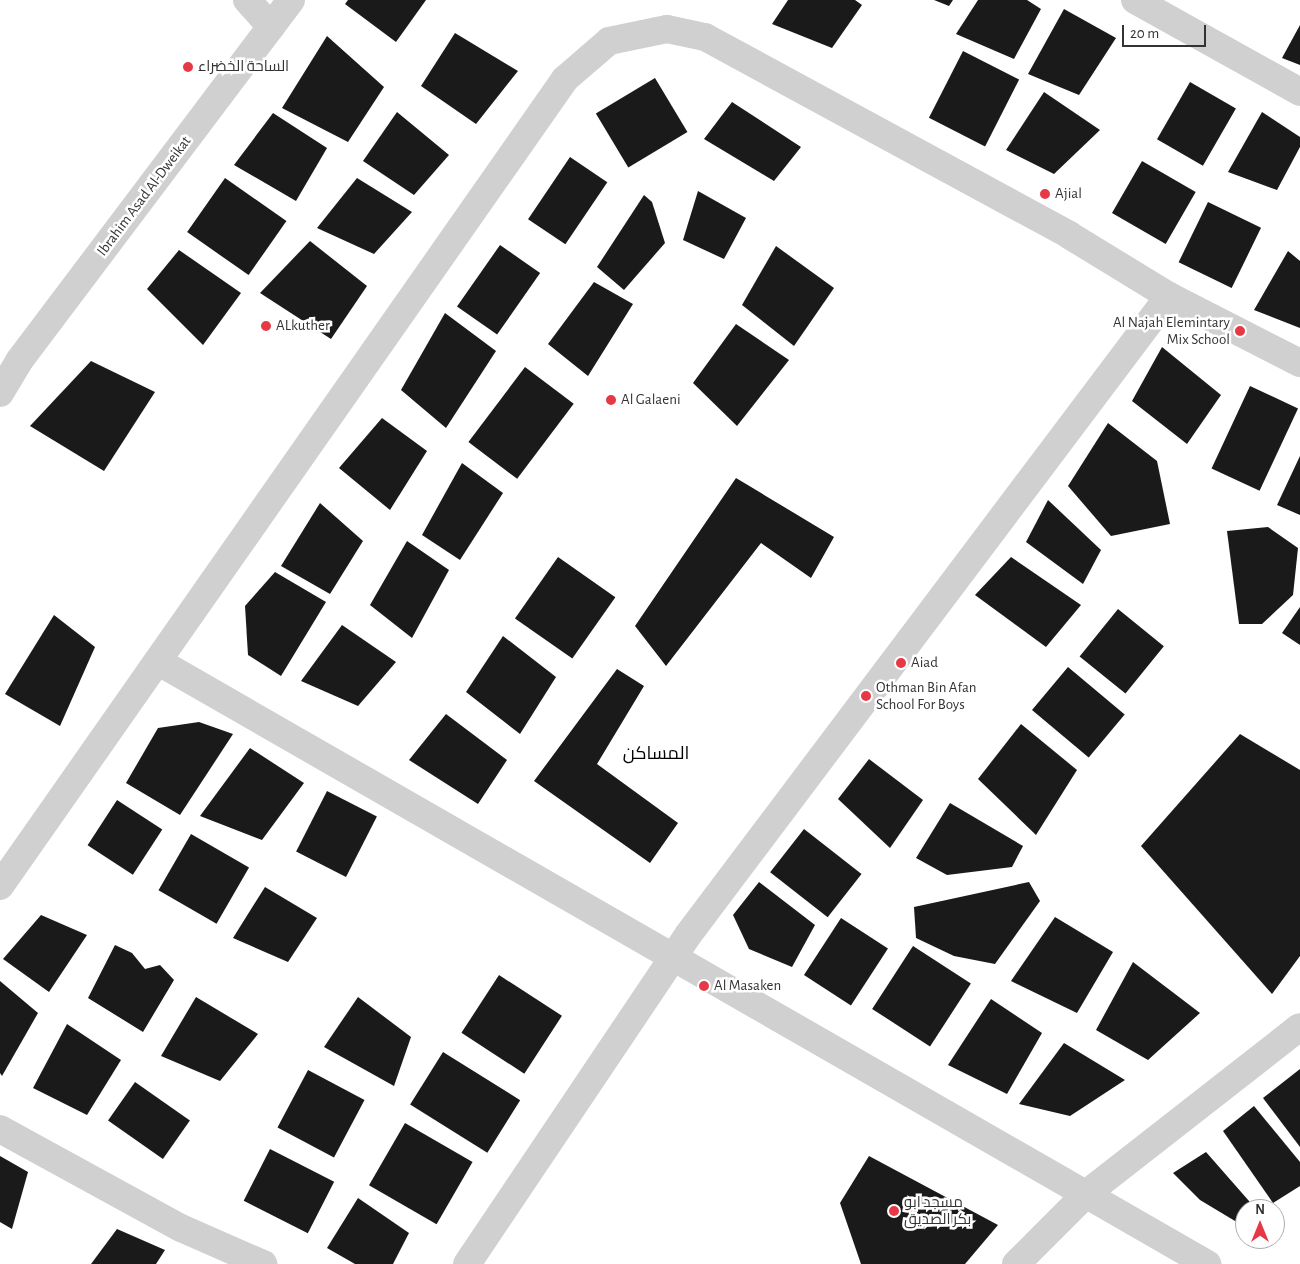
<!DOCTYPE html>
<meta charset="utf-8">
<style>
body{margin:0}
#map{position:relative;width:1300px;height:1264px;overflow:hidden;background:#fff;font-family:"Alegreya Sans",Cairo,sans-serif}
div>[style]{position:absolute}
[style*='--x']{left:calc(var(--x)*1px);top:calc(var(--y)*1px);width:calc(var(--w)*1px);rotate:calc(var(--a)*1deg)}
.building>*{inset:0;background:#1a1a1a;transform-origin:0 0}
.minor>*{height:28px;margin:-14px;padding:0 14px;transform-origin:14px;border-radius:14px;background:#d0d0d0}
.dots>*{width:14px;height:14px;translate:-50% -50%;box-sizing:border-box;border:2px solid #fff;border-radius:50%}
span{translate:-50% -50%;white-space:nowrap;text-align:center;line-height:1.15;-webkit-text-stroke:5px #fff;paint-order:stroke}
.poi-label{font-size:15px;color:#333}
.left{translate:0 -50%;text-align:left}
.right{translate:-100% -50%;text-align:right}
.street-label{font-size:15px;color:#333}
.quarter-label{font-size:18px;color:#000}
.north{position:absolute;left:1235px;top:1199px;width:50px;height:50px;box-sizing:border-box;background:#fff;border:1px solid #adadad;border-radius:50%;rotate:0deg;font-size:14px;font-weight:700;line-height:20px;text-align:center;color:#333}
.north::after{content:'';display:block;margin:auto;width:18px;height:22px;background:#e63946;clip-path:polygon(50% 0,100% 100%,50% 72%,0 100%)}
.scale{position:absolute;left:1122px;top:25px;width:84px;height:22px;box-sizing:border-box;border:2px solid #333;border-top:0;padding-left:6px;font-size:15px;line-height:18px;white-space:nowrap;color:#333;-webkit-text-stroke:4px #fff;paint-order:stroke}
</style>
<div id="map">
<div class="building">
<div style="clip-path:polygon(348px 0,426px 0,396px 42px,345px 4px)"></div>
<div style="clip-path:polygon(788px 0,855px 0,862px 5px,832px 48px,772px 24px)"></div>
<div style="clip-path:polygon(934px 0,953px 0,949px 6px)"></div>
<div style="clip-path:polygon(978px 0,1027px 0,1041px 9px,1014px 59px,956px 34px)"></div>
<div style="clip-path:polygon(1064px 9px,1116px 38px,1079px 95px,1028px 74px)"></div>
<div style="clip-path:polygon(1300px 25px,1300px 65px,1282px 58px)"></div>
<div style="clip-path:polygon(455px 33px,518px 71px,476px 124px,421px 86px)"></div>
<div style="clip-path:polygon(327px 36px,384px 87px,348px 142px,282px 108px)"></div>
<div style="left:963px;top:51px;width:63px;height:75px;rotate:27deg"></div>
<div style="left:655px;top:78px;width:63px;height:69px;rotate:59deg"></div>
<div style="left:1190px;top:82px;width:53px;height:66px;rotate:30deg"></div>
<div style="clip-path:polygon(1044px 92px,1100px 130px,1054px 174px,1006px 150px)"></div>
<div style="clip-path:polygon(732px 102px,801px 147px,774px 181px,704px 139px)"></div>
<div style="clip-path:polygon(397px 112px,449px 155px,414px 195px,363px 161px)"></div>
<div style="clip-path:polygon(1262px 112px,1300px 137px,1300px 147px,1277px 190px,1228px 172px)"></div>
<div style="clip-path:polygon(273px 113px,327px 148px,296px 201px,234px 165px)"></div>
<div style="left:570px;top:157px;width:45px;height:75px;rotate:34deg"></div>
<div style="left:1142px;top:161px;width:62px;height:60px;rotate:30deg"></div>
<div style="left:225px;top:178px;width:75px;height:66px;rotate:35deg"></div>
<div style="clip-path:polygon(357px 178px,412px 212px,374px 254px,317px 228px)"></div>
<div style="clip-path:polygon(698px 191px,746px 218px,724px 259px,683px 240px)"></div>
<div style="clip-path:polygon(644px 195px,652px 202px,665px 243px,624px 290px,597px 267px)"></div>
<div style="left:1208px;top:202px;width:59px;height:67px;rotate:26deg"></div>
<div style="clip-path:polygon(310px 241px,367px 286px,331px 339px,260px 293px)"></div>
<div style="left:500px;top:245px;width:49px;height:75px;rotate:35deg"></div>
<div style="clip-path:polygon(776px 246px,834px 288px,794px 346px,742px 305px)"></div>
<div style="clip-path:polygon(179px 250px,241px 293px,203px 345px,147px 289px)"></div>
<div style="clip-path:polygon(1288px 251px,1300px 261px,1300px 328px,1254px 310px)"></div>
<div style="clip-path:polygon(594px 282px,633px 304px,588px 376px,548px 344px)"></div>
<div style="clip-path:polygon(445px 313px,496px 351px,446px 428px,401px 390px)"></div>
<div style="clip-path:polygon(736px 324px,789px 360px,737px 426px,693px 383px)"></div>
<div style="clip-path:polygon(1162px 347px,1221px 395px,1187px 444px,1132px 401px)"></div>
<div style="clip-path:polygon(91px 361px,155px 392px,104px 471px,30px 426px)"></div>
<div style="left:525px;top:367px;width:61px;height:94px;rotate:37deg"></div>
<div style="left:1250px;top:386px;width:53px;height:91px;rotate:25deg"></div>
<div style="clip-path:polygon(382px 418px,427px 451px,390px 510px,339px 468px)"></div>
<div style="clip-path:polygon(1108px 423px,1157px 461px,1170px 524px,1111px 536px,1068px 486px)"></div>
<div style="clip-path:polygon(1300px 456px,1300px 515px,1277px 505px)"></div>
<div style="clip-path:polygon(462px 463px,503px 493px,460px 560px,422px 535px)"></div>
<div style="clip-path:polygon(736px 478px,834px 537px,811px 578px,761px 543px,666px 666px,635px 626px)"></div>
<div style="clip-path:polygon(1048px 500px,1101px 550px,1083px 584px,1026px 542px)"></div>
<div style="clip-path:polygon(320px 503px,363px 541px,330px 594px,281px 566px)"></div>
<div style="clip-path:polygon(1268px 527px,1298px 548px,1293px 595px,1262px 624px,1239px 624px,1227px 531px)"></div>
<div style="clip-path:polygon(407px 541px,449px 570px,412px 638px,370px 605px)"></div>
<div style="left:558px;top:557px;width:70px;height:75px;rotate:35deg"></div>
<div style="clip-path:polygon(1011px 557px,1081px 605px,1046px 647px,975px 595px)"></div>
<div style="clip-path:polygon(275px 572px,326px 602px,281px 676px,248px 655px,245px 606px)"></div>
<div style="clip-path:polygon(1300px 607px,1300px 645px,1282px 633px)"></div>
<div style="left:1118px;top:609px;width:59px;height:61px;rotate:39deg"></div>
<div style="clip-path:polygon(54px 615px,95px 647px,60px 726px,5px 694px)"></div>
<div style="clip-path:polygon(342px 625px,396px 662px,358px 706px,301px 681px)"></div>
<div style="clip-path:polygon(503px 636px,556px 677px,520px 734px,466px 692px)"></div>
<div style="left:1068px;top:667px;width:74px;height:56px;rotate:40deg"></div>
<div style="clip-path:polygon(617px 669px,644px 686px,597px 764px,678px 823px,650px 863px,534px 781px)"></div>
<div style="clip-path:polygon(446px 714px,507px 760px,478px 804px,409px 760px)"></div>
<div style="clip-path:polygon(199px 722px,233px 734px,180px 815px,126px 783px,158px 728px)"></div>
<div style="clip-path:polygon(1021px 724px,1077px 770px,1036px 835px,978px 779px)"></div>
<div style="clip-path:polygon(1240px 734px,1300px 770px,1300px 956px,1272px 994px,1141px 846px)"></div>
<div style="clip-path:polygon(250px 748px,304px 783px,262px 840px,200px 816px)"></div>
<div style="clip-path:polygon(869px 759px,923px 800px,890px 848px,838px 799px)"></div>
<div style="left:327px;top:791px;width:56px;height:68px;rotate:27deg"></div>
<div style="left:117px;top:800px;width:54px;height:54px;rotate:33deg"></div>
<div style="clip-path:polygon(950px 803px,1023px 846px,1012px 867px,947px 875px,916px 858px)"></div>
<div style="left:804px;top:829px;width:73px;height:55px;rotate:38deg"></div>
<div style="left:191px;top:834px;width:67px;height:65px;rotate:30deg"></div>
<div style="clip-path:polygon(759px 882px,815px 925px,792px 967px,749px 949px,733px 915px)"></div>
<div style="clip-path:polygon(1029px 882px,1040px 901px,995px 964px,954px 956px,916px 938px,914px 907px)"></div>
<div style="clip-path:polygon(265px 887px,317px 918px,288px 962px,233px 938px)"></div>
<div style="clip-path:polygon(41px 915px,87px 935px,49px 992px,3px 959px)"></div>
<div style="clip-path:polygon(1055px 917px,1113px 952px,1077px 1013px,1011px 981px)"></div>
<div style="left:841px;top:918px;width:56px;height:68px;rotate:33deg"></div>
<div style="clip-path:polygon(115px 945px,132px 953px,145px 969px,160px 965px,174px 980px,143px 1032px,88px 998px)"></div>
<div style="left:913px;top:946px;width:69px;height:75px;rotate:33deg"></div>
<div style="clip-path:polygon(1133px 962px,1200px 1013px,1148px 1060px,1096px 1030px)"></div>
<div style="left:499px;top:975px;width:75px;height:69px;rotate:33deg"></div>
<div style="clip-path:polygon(0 981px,38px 1013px,2px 1076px,0 1073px)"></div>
<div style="clip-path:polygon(196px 997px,258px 1034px,220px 1081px,161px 1056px)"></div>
<div style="clip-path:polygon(358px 997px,411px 1037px,394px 1086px,324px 1047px)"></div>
<div style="clip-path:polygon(991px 999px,1042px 1033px,1007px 1094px,948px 1065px)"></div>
<div style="clip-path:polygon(67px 1024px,121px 1060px,87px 1115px,33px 1088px)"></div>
<div style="clip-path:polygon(1064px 1043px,1125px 1080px,1070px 1116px,1019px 1104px)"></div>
<div style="left:443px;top:1052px;width:91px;height:62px;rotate:32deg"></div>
<div style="clip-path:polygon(1300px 1069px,1300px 1147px,1263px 1098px)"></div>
<div style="left:308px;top:1070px;width:64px;height:65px;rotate:28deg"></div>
<div style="left:135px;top:1082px;width:67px;height:47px;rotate:35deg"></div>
<div style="clip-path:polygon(1254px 1106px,1300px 1162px,1300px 1186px,1273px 1203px,1223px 1131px)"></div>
<div style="left:405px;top:1123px;width:78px;height:72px;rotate:30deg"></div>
<div style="left:270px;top:1149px;width:72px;height:58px;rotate:27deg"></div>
<div style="clip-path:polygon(1206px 1152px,1256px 1209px,1245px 1209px,1245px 1227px,1200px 1200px,1173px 1173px)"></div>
<div style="clip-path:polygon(0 1156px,28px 1172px,12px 1229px,0 1222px)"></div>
<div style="clip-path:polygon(869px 1156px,998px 1225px,965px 1264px,861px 1264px,840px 1203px)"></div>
<div style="clip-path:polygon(358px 1198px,409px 1233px,393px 1264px,355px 1264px,327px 1248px)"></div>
<div style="clip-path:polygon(117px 1229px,165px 1250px,156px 1264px,91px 1264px)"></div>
</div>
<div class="minor">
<div style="--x:247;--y:0;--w:36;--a:48"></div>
<div style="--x:1135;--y:0;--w:189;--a:29.1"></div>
<div style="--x:0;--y:393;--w:37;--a:-59"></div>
<div style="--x:19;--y:361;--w:452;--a:-53"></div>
<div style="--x:159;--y:662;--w:1209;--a:29.87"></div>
<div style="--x:0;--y:886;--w:985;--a:-55"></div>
<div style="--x:565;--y:79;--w:58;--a:-40.8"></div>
<div style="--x:609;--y:41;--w:59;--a:-11.7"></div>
<div style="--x:667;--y:29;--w:39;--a:12"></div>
<div style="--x:705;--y:37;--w:414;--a:28.5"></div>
<div style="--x:1069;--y:235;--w:117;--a:31.4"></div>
<div style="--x:1169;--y:296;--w:147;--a:27.1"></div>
<div style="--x:0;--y:1129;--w:206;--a:28.7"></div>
<div style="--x:181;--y:1228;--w:90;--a:23.7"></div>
<div style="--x:467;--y:1264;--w:396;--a:-56.1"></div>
<div style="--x:688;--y:935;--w:800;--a:-53.03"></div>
<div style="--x:1016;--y:1264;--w:99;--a:-45"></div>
<div style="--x:1086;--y:1194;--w:271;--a:-38"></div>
</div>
<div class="dots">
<div style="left:188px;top:67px;background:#e63946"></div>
<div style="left:1045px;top:194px;background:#e63946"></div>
<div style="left:266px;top:326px;background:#e63946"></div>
<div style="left:1240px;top:331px;background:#e63946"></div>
<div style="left:611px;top:400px;background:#e63946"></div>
<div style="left:901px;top:663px;background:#e63946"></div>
<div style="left:866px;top:696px;background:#e63946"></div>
<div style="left:704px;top:986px;background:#e63946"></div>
<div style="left:894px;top:1211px;background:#e63946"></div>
</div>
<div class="poi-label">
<span class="left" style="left:198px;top:67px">الساحة الخضراء</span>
<span class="left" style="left:1055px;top:194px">Ajial</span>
<span class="right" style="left:1230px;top:331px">Al Najah Elemintary<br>Mix School</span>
<span class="left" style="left:276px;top:326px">ALkuther</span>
<span class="left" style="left:621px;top:400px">Al Galaeni</span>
<span class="left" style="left:911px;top:663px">Aiad</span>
<span class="left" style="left:876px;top:696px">Othman Bin Afan<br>School For Boys</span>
<span class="left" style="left:714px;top:986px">Al Masaken</span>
<span class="left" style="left:904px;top:1211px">مسجد ابو<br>بكر الصديق</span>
</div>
<div class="street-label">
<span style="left:144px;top:196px;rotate:-53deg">Ibrahim Asad Al-Dweikat</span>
</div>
<div class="quarter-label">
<span style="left:656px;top:754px">المساكن</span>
</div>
<div class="north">N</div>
<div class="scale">20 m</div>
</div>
